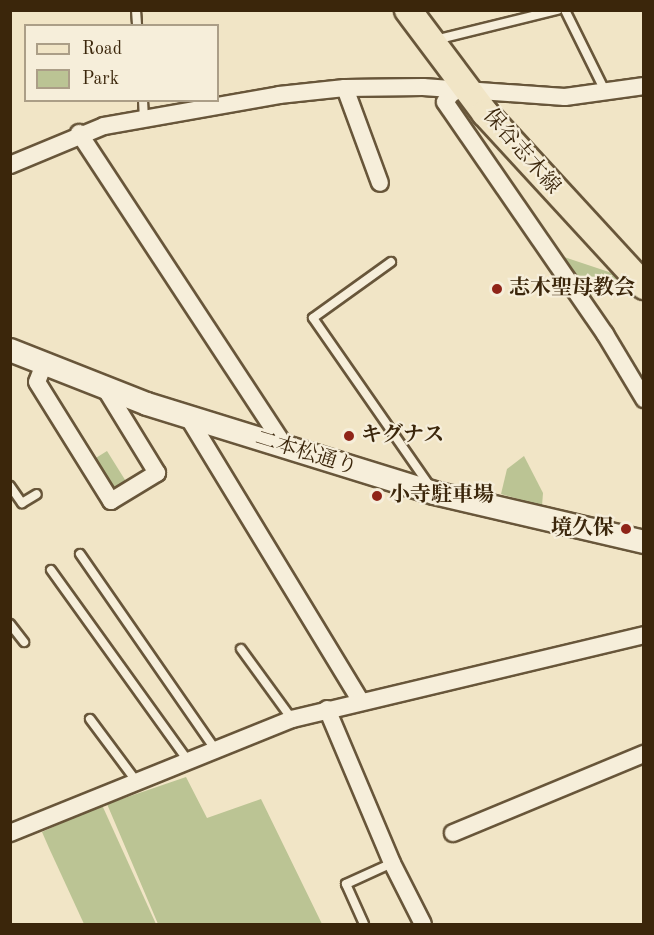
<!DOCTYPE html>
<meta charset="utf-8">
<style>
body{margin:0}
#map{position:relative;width:654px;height:935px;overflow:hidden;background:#f1e5c6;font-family:"Old Standard TT","Noto Serif JP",serif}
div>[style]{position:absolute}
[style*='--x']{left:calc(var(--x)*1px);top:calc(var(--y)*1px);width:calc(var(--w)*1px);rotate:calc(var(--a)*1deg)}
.green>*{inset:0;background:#bbc494;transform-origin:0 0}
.roads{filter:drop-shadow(2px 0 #68563a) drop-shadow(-2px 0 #68563a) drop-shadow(0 2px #68563a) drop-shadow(0 -2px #68563a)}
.lane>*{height:8px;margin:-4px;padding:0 4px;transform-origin:4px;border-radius:4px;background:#f6eeda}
.street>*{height:16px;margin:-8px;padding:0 8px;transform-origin:8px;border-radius:8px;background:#f6eeda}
.secondary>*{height:22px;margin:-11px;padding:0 11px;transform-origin:11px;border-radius:11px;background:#f6eeda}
.primary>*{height:26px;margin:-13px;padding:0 13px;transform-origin:13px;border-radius:13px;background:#f1e5c6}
.dots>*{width:16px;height:16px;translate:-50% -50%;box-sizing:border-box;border:3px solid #f6eeda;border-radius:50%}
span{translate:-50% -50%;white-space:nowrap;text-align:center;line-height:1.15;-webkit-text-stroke:4.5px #f6eeda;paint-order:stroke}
.street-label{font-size:21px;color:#3b260b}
.poi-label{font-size:21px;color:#3b260b;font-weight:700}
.left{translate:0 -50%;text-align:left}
.right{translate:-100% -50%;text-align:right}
.frame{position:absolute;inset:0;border:12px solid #3b260b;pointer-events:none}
.legend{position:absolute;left:24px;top:24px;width:195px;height:78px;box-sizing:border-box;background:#f6eeda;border:2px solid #ab9e87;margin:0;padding:8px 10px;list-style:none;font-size:18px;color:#3b260b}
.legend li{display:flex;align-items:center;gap:12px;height:30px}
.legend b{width:30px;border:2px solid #ab9e87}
</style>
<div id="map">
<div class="green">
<div style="clip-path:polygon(561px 256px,621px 276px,586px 298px)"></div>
<div style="left:107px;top:451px;width:36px;height:17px;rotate:58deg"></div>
<div style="clip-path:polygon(524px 456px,543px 493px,542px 506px,501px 494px,507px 469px)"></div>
<div style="clip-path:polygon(186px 777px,207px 818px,261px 799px,322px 924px,158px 924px,107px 804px)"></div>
<div style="clip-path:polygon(102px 805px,156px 924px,84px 924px,49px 848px,42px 832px)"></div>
</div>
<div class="roads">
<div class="lane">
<div style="--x:136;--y:10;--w:16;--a:86"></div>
<div style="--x:565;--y:10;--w:93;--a:63.7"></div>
<div style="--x:435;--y:40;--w:126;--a:-13.8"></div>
<div style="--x:143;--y:100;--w:19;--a:87"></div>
<div style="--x:391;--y:262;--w:96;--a:144.3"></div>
<div style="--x:313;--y:318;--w:203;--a:55.2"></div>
<div style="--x:10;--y:486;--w:21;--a:55"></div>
<div style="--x:22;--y:503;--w:17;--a:-31"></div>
<div style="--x:80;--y:554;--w:237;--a:55.3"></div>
<div style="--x:51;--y:570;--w:235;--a:54.3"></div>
<div style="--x:10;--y:624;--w:23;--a:52"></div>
<div style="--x:241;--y:649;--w:87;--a:53.9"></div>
<div style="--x:90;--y:719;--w:79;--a:53.3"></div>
<div style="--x:364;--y:924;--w:44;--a:-114.2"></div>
<div style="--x:346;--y:884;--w:51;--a:-24.5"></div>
</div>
<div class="street">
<div style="--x:345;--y:88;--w:101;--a:69.8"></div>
<div style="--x:465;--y:88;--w:14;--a:159"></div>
<div style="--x:452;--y:93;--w:11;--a:128"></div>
<div style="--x:445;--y:102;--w:282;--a:55.4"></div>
<div style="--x:605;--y:334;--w:76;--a:59"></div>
<div style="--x:79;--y:133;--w:377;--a:56.7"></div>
<div style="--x:10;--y:165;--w:102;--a:-22.5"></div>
<div style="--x:104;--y:126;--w:178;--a:-10"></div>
<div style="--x:279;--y:95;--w:66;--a:-6.1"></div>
<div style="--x:345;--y:88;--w:78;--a:-0.7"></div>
<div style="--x:423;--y:87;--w:142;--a:4"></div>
<div style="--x:565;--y:97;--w:80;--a:-7.9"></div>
<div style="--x:44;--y:364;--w:19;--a:111"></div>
<div style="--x:37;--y:382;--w:140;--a:58.1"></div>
<div style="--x:111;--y:501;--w:54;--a:-31.3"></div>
<div style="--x:157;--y:473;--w:100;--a:-121.5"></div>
<div style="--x:188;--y:417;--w:333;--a:58.7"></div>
<div style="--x:327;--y:709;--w:167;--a:67.1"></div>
<div style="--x:392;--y:863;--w:68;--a:63.1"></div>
<div style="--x:10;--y:833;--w:304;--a:-22"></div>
<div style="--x:292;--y:719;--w:362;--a:-13.4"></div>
<div style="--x:453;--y:833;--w:207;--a:-22.5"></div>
</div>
<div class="secondary">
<div style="--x:10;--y:350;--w:147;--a:21.5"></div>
<div style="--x:147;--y:404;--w:300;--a:17.2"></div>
<div style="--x:434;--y:493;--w:216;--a:13.1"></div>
</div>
<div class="primary">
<div style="--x:408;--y:10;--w:129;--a:53.2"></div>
<div style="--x:485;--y:113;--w:235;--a:47.4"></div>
</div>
</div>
<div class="dots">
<div style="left:497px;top:289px;background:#8f2418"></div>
<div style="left:349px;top:436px;background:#8f2418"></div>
<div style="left:377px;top:496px;background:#8f2418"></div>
<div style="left:626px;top:529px;background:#8f2418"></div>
</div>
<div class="street-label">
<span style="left:521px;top:152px;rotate:49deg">保谷志木線</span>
<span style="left:306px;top:454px;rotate:17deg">二本松通り</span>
</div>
<div class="poi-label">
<span class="left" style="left:509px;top:289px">志木聖母教会</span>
<span class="left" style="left:361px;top:436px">キグナス</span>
<span class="left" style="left:389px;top:496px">小寺駐車場</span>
<span class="right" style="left:614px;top:529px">境久保</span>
</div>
<div class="frame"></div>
<ul class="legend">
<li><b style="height:8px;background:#f1e5c6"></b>Road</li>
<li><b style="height:16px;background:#bbc494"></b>Park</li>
</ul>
</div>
